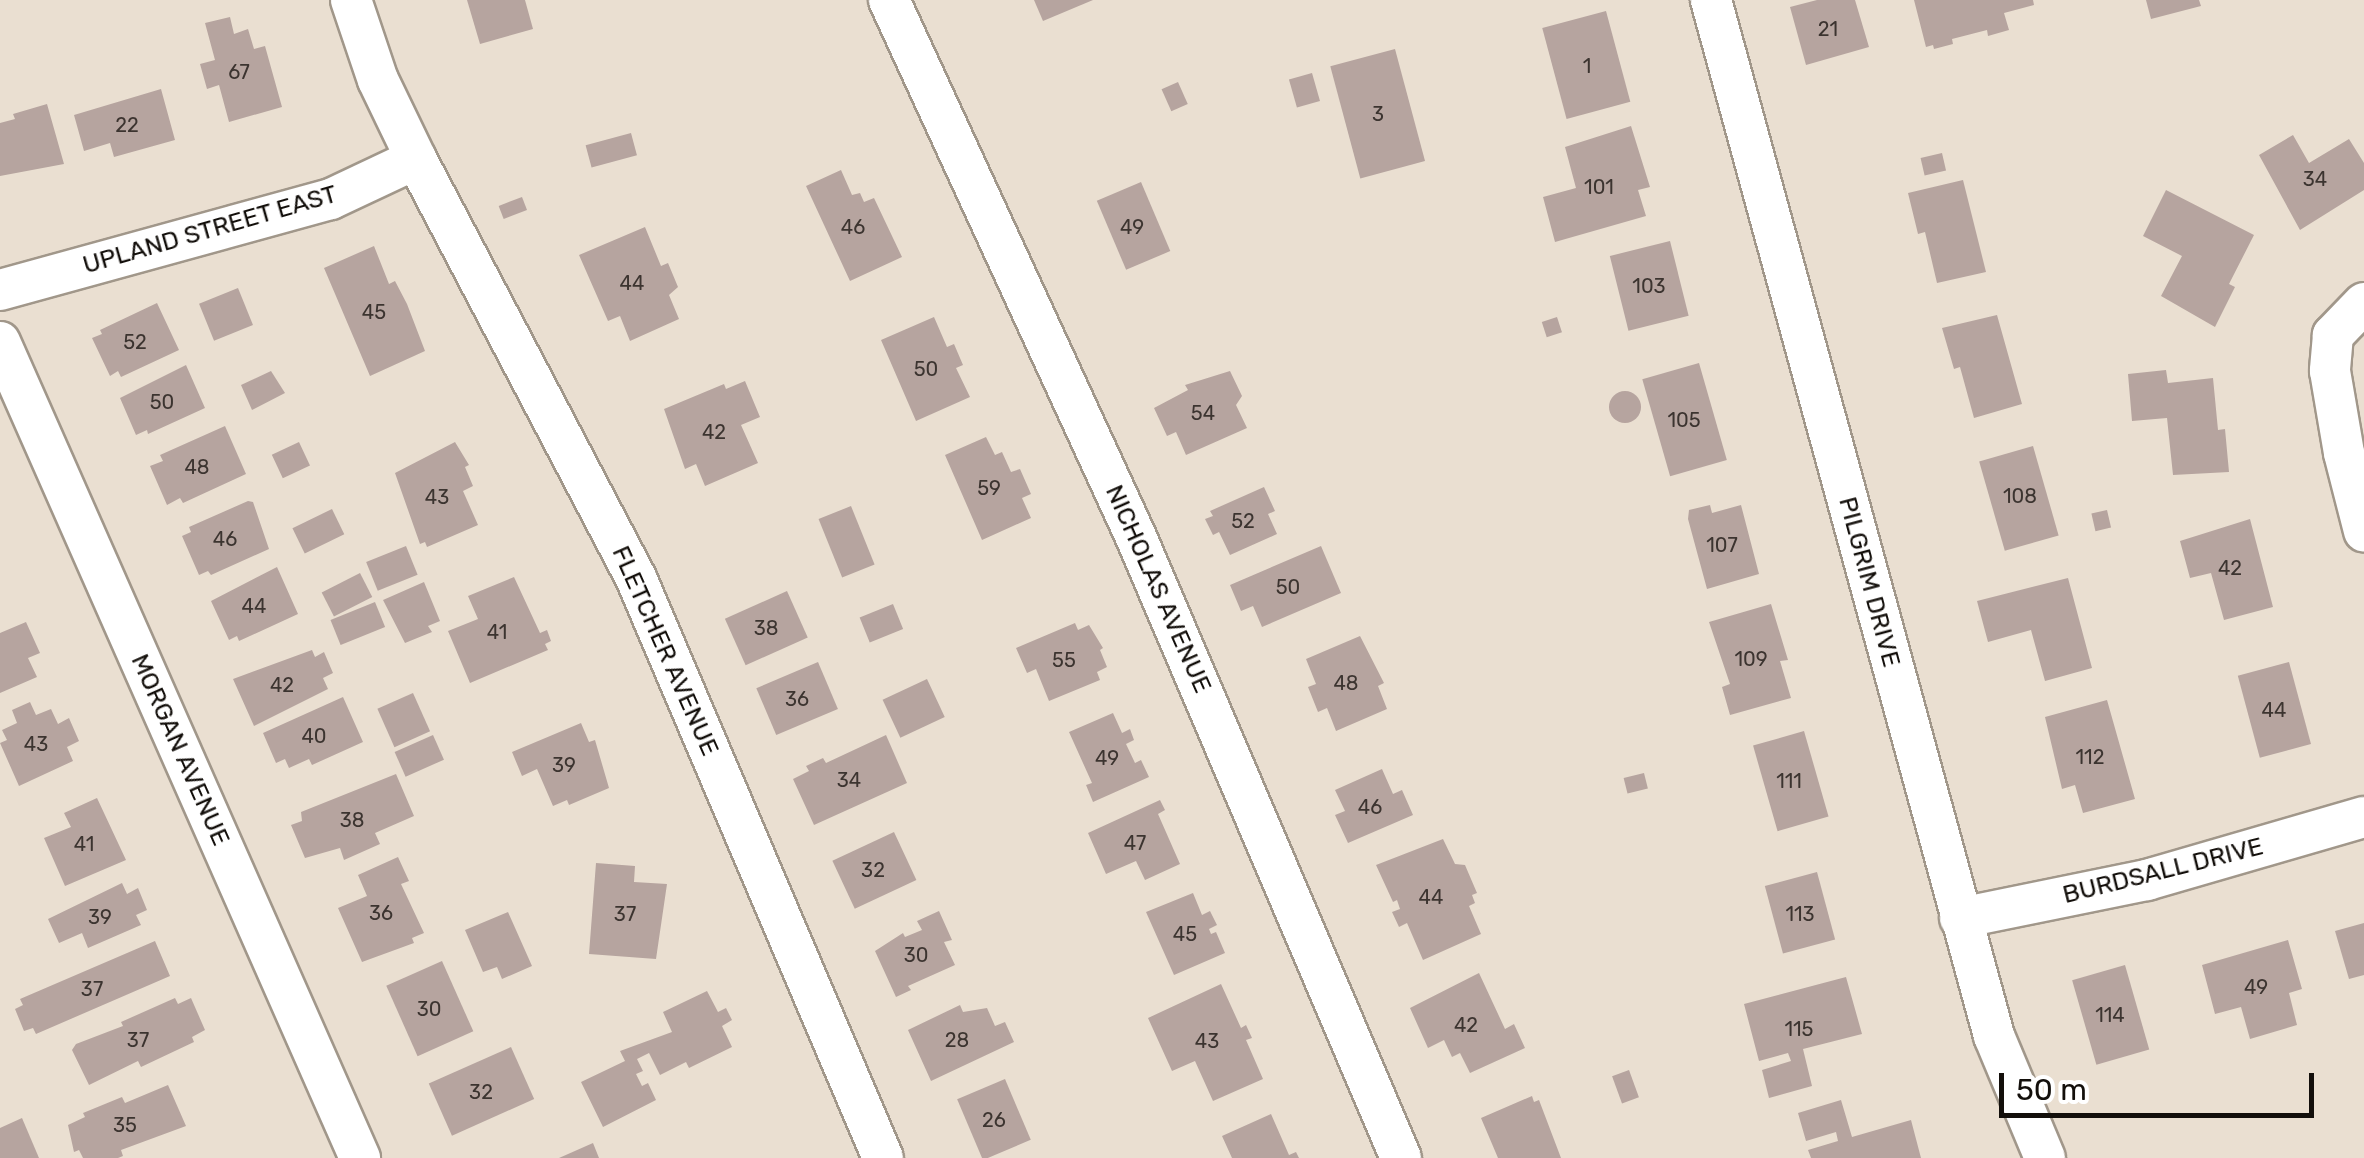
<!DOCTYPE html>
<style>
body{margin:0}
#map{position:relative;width:2364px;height:1158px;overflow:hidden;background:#eadfd1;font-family:Rubik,sans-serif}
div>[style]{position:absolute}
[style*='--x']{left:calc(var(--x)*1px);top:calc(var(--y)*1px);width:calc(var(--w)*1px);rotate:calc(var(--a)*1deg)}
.building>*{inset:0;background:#b6a49f;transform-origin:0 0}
.round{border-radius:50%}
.roads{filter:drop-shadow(2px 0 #a1978a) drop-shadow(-2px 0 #a1978a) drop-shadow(0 2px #a1978a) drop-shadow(0 -2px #a1978a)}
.minor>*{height:40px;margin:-20px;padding:0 20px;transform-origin:20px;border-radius:20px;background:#fff}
span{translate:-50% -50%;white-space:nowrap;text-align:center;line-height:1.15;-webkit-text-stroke:10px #fff;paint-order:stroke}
.number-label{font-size:20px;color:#3c3430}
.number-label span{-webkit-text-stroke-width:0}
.street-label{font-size:25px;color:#130f0b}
.scale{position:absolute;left:1999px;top:1073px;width:315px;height:45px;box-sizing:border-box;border:5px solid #130f0b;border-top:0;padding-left:12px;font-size:30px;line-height:35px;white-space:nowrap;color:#130f0b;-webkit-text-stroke:8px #fff;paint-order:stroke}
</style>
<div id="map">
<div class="building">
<div style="clip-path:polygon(467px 0,525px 0,533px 29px,480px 44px)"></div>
<div style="clip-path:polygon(1034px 0,1093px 0,1043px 21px)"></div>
<div style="clip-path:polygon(1817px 0,1855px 0,1869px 47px,1806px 65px,1790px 7px)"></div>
<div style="clip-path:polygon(1914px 0,2033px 0,2034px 5px,2004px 13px,2009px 30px,1988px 36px,1987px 30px,1952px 39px,1953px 44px,1934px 49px,1933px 45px,1926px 47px)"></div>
<div style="clip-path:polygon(2146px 0,2199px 0,2201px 6px,2151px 19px)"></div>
<div style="left:1606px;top:11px;width:94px;height:66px;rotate:75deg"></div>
<div style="clip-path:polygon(230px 17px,234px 34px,248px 29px,254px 49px,265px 46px,282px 107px,229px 122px,219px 85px,207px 89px,200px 64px,215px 60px,205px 23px)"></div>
<div style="left:1395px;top:49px;width:116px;height:67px;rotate:75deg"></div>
<div style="left:1312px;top:73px;width:29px;height:24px;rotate:74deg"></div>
<div style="left:1178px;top:82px;width:24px;height:18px;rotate:66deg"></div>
<div style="clip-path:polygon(161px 89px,175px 140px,114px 157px,110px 143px,84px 151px,74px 115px)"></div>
<div style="clip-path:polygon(47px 104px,64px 164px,0 176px,0 123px,15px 119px,13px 114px)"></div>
<div style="clip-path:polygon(1631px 126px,1650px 187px,1638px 190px,1646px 216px,1555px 242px,1543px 197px,1576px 188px,1565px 147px)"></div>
<div style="left:631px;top:133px;width:23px;height:47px;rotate:75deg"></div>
<div style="clip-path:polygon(2293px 135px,2309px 163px,2349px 139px,2364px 163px,2364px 190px,2300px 230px,2259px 155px)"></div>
<div style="left:1942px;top:153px;width:18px;height:22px;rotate:77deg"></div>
<div style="clip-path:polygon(841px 170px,852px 195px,860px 193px,864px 202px,874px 198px,902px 257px,850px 281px,806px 186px)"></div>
<div style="clip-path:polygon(1963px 180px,1986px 272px,1937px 283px,1925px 232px,1918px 234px,1908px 193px)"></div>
<div style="left:1141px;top:182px;width:75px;height:48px;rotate:67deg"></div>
<div style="clip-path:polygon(2166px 190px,2254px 235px,2229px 284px,2235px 287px,2215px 327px,2161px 296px,2182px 256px,2143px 236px)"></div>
<div style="left:522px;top:197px;width:14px;height:25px;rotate:69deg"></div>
<div style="clip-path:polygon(645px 227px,661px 266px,668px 263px,678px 287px,669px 295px,679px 319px,630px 341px,620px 316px,608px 321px,579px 255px)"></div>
<div style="left:1670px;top:241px;width:77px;height:62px;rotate:76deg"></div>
<div style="clip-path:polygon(374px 246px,389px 284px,395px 281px,407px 304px,425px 351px,370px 376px,324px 268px)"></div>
<div style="left:238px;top:288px;width:40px;height:42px;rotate:68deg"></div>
<div style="clip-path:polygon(157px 303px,179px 350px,121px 377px,118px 371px,110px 376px,92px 338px,102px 334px,100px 330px)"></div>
<div style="clip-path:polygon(1997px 315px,2022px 404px,1974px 418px,1960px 367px,1954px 369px,1942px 328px)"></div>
<div style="clip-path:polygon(934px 317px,947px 347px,954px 344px,963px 365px,956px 368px,970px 397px,916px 421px,881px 340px)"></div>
<div style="left:1557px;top:317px;width:16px;height:16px;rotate:72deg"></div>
<div style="left:1699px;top:363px;width:101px;height:59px;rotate:74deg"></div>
<div style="clip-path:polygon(186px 365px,205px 408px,148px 434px,147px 430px,136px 435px,120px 398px)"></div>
<div style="clip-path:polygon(2166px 370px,2168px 383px,2213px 378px,2218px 430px,2225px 429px,2229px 472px,2173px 475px,2167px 418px,2132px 421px,2128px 374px)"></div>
<div style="clip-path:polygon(271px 371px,285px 393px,252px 410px,241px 385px)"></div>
<div style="clip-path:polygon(1230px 371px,1242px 396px,1236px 405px,1247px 428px,1186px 455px,1176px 432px,1167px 436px,1154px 408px,1188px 390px,1185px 385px)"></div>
<div style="clip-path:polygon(745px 381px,760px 417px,741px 425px,758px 463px,705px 486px,696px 464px,685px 469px,664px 409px,724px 384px,726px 389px)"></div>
<div class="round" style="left:1609px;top:391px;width:32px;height:32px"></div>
<div style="clip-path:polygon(225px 426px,246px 474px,183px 503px,180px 498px,167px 505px,150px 466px,163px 461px,160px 455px)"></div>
<div style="clip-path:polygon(986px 437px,995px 455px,1002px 452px,1011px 472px,1020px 469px,1031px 494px,1022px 498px,1031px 518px,982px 540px,945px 455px)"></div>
<div style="left:299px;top:442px;width:26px;height:30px;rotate:65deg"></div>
<div style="clip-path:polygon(455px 442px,469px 465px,465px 467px,473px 486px,463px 491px,478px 525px,427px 547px,425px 542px,420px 544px,395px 473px)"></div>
<div style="left:2033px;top:446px;width:93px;height:56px;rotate:74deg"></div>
<div style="clip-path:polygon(1264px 487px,1275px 511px,1268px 514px,1277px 534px,1230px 555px,1219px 532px,1213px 535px,1205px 519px,1213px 516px,1210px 511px)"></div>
<div style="clip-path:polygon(248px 501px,253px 502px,269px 549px,211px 575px,208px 571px,199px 575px,182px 536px,191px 532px,189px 527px)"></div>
<div style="clip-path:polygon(1710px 505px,1712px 513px,1741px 505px,1759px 574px,1707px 589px,1688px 519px,1689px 510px)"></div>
<div style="left:851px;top:506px;width:63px;height:35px;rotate:68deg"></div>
<div style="left:332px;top:509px;width:28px;height:44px;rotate:64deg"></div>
<div style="left:2107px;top:510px;width:18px;height:16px;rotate:77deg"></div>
<div style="clip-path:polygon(2250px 519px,2273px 607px,2224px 620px,2211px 573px,2190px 578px,2180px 541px)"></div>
<div style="left:406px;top:546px;width:31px;height:43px;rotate:68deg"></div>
<div style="clip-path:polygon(1321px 546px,1341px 593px,1262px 627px,1253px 606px,1241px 611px,1230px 585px)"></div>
<div style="clip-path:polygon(277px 567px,298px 614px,239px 641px,237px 636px,229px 640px,211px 601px)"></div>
<div style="left:360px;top:573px;width:27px;height:43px;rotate:63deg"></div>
<div style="clip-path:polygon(514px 577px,540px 633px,547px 630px,551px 641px,545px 644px,548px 650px,470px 683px,448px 631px,478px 619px,468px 596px)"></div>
<div style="clip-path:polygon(2068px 578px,2092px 668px,2045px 681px,2031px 630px,1988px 642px,1977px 601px)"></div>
<div style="clip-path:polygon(424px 582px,440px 621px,428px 626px,432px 632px,405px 643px,383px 600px)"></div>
<div style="left:787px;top:591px;width:51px;height:68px;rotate:66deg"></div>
<div style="left:375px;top:602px;width:27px;height:48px;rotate:68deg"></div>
<div style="left:893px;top:604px;width:27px;height:36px;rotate:68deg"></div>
<div style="clip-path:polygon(1771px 604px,1788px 660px,1780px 661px,1791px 698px,1730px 715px,1722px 687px,1730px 684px,1709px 622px)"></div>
<div style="clip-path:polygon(26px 622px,40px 653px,28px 658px,37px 677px,0 693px,0 633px)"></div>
<div style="clip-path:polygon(1075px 623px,1078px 630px,1089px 625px,1103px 648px,1100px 650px,1107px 667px,1097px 672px,1100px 680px,1049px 701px,1036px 669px,1027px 673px,1016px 648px)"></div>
<div style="clip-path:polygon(1360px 636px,1384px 683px,1378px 686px,1387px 709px,1336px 731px,1327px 708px,1318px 712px,1308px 687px,1316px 684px,1306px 659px)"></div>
<div style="clip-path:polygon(312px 650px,315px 657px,324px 652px,333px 673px,323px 678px,328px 689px,254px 726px,233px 679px)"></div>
<div style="left:818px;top:662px;width:51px;height:67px;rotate:67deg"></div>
<div style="left:2289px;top:662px;width:85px;height:53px;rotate:75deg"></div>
<div style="left:927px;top:679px;width:42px;height:49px;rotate:65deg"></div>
<div style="left:413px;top:693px;width:42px;height:39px;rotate:66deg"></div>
<div style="clip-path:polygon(343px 697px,363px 742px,312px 765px,309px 759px,289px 768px,285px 759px,276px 763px,263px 733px)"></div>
<div style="clip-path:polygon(2107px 700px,2135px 799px,2083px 813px,2075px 785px,2062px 789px,2045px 717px)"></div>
<div style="clip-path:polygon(30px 702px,36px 715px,51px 709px,58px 724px,69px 718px,79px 741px,67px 747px,73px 761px,19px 786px,0 743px,7px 740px,2px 730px,17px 723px,12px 710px)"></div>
<div style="clip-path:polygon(1113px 713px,1122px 733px,1130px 729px,1134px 740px,1126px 744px,1135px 763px,1141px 760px,1149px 777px,1093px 802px,1086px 785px,1092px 783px,1069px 732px)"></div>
<div style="clip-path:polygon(581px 723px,589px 742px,595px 740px,609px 788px,569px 805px,567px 800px,553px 806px,537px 769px,522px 776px,512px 752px)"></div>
<div style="left:1804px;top:731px;width:89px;height:53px;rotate:74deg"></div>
<div style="left:433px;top:735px;width:27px;height:42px;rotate:66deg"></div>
<div style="clip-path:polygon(886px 735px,907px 783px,814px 825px,793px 779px,809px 771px,806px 766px,823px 758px,826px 763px)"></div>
<div style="clip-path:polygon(1382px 769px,1393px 794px,1402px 790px,1413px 815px,1348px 843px,1335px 815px,1345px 811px,1335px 790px)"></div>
<div style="left:1644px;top:773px;width:16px;height:21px;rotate:76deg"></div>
<div style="clip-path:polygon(396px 774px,414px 816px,375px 833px,380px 844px,344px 860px,340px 848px,305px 858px,291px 825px,302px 821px,301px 812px)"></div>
<div style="clip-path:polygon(97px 798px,126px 860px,65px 886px,44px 838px,71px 827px,64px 813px)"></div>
<div style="clip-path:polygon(1160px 800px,1165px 810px,1158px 814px,1180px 864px,1145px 880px,1136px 861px,1106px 874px,1088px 833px)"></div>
<div style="left:894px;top:832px;width:53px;height:68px;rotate:65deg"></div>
<div style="clip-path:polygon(1443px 839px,1455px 864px,1465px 865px,1477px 893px,1472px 895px,1475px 903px,1469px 906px,1481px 934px,1423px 960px,1407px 923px,1399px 927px,1392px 912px,1400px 909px,1397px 900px,1393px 902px,1376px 865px)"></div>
<div style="clip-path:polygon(398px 857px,409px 881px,401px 884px,424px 933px,412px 938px,414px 943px,362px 962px,338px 908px,367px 896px,358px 875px)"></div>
<div style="clip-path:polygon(596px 863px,635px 866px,634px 882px,667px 884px,656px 959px,589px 954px)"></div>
<div style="left:1817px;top:872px;width:70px;height:54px;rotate:75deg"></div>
<div style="clip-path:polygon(122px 883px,127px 894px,138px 888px,147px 910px,136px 915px,141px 925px,88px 948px,82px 933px,59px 943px,48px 919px)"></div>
<div style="clip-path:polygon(1193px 893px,1202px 915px,1210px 911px,1217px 925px,1209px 929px,1211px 934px,1216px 932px,1225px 953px,1174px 975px,1146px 912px)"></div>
<div style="clip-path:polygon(939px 911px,952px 940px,944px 942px,955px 965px,908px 986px,911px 990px,896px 997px,875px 951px,903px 933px,905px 937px,922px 930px,917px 921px)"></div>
<div style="clip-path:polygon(508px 912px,532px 966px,502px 979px,497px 967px,483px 972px,465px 930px)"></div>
<div style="clip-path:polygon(2364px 923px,2364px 975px,2349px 979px,2335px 931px)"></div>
<div style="clip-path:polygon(2288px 940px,2302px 989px,2289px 993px,2297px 1025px,2250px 1039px,2241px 1007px,2215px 1014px,2202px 965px)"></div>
<div style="clip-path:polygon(155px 941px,170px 976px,36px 1034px,33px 1028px,24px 1031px,15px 1009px,23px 1005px,20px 999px)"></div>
<div style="left:442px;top:961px;width:77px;height:61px;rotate:66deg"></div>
<div style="left:2125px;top:965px;width:88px;height:55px;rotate:74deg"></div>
<div style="clip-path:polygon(1479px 973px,1505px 1029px,1514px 1024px,1525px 1048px,1470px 1073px,1460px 1053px,1452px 1057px,1444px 1040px,1428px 1048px,1410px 1008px)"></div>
<div style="clip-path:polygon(1846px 977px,1862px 1034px,1803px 1049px,1812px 1086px,1769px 1098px,1762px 1070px,1791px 1061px,1788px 1053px,1759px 1061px,1744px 1004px)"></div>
<div style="clip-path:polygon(1221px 984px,1241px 1028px,1246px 1025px,1252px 1038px,1246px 1040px,1263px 1079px,1213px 1101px,1195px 1061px,1172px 1071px,1148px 1018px)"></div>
<div style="clip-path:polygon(707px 991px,718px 1012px,726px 1008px,732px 1020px,722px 1026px,732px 1047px,689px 1068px,686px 1062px,660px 1075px,649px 1053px,637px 1059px,643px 1071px,636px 1074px,642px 1086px,648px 1083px,656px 1100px,603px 1127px,581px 1082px,625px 1061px,620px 1051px,672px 1032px,663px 1012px)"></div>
<div style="clip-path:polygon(175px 998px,178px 1004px,191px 998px,205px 1030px,192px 1037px,194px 1042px,141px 1067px,138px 1061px,89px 1085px,72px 1050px,76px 1044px,123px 1026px,121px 1022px)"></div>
<div style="clip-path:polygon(960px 1005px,963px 1012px,987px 1008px,995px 1026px,1005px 1022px,1014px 1042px,931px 1081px,908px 1030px)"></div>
<div style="left:511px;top:1047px;width:57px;height:90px;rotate:66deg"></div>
<div style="left:1629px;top:1070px;width:29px;height:18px;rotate:70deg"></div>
<div style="left:1005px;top:1079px;width:66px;height:52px;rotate:67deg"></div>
<div style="clip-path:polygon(168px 1085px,186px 1126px,121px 1150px,123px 1156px,118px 1158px,83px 1158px,79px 1150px,74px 1152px,68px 1125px,85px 1117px,83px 1113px,122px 1097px,125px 1103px)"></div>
<div style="clip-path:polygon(1532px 1096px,1534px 1102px,1539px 1100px,1561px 1158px,1498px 1158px,1481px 1118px)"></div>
<div style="clip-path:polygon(1841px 1100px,1852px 1137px,1911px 1120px,1921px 1158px,1811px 1158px,1808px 1150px,1838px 1141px,1836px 1132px,1806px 1141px,1798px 1113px)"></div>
<div style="clip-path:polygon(1271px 1114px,1289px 1155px,1296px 1152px,1299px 1158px,1232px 1158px,1222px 1136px)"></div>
<div style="clip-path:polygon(22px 1118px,39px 1158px,0 1158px,0 1128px)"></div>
<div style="clip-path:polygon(593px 1143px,599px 1158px,559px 1158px)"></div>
</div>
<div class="roads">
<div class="minor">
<div style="--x:351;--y:0;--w:84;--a:71.4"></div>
<div style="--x:378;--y:80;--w:88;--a:64.3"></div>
<div style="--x:416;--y:159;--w:473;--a:62.3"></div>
<div style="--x:636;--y:578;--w:630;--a:66.93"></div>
<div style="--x:889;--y:0;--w:591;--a:65.3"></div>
<div style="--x:1136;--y:537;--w:675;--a:66.89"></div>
<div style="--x:1711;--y:0;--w:1074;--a:74.72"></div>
<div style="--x:1994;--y:1036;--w:132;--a:67.3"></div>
<div style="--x:0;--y:290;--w:343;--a:-15.4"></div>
<div style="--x:331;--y:199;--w:94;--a:-25.2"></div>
<div style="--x:2364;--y:303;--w:45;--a:134.1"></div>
<div style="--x:2333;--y:335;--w:36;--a:95"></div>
<div style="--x:2330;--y:371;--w:83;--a:80.3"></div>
<div style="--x:2344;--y:453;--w:81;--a:75.6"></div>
<div style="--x:0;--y:342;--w:892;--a:66.19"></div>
<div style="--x:1960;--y:918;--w:191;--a:-11.5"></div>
<div style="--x:2147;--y:880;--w:226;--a:-16.2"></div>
</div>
</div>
<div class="number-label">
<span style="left:1828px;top:29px">21</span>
<span style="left:1587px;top:66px">1</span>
<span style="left:239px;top:72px">67</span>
<span style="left:1378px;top:114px">3</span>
<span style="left:127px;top:125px">22</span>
<span style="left:2315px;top:179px">34</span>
<span style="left:1599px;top:187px">101</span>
<span style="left:853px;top:227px">46</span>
<span style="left:1132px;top:227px">49</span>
<span style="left:632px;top:283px">44</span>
<span style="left:1649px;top:286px">103</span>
<span style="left:374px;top:312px">45</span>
<span style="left:135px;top:342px">52</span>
<span style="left:926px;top:369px">50</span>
<span style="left:162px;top:402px">50</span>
<span style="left:1203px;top:413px">54</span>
<span style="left:1684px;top:420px">105</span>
<span style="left:714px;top:432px">42</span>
<span style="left:197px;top:467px">48</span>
<span style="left:989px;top:488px">59</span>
<span style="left:2020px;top:496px">108</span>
<span style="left:437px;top:497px">43</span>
<span style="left:1243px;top:521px">52</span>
<span style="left:225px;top:539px">46</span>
<span style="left:1722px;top:545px">107</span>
<span style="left:2230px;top:568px">42</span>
<span style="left:1288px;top:587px">50</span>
<span style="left:254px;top:606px">44</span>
<span style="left:766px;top:628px">38</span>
<span style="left:497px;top:632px">41</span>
<span style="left:1751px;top:659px">109</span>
<span style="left:1064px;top:660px">55</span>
<span style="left:1346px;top:683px">48</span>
<span style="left:282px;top:685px">42</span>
<span style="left:797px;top:699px">36</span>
<span style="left:2274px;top:710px">44</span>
<span style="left:314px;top:736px">40</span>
<span style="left:36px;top:744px">43</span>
<span style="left:2090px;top:757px">112</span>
<span style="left:1107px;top:758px">49</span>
<span style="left:564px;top:765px">39</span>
<span style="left:849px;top:780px">34</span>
<span style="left:1789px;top:781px">111</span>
<span style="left:1370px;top:807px">46</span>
<span style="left:352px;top:820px">38</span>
<span style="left:1135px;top:843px">47</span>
<span style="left:84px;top:844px">41</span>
<span style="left:873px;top:870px">32</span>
<span style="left:1431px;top:897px">44</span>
<span style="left:381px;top:913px">36</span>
<span style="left:625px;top:914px">37</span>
<span style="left:1800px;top:914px">113</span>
<span style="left:100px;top:917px">39</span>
<span style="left:1185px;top:934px">45</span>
<span style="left:916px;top:955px">30</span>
<span style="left:2256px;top:987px">49</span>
<span style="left:92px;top:989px">37</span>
<span style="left:429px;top:1009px">30</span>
<span style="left:2110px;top:1015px">114</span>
<span style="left:1466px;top:1025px">42</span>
<span style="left:1799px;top:1029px">115</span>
<span style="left:138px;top:1040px">37</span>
<span style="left:957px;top:1040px">28</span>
<span style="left:1207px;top:1041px">43</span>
<span style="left:481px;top:1092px">32</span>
<span style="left:994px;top:1120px">26</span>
<span style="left:125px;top:1125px">35</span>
</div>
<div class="street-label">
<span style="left:210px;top:230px;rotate:-16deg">UPLAND STREET EAST</span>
<span style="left:1869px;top:582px;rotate:75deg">PILGRIM DRIVE</span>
<span style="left:1158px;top:589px;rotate:66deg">NICHOLAS AVENUE</span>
<span style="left:665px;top:651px;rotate:66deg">FLETCHER AVENUE</span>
<span style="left:180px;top:750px;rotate:66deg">MORGAN AVENUE</span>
<span style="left:2163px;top:871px;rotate:-14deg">BURDSALL DRIVE</span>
</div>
<div class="scale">50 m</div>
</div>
